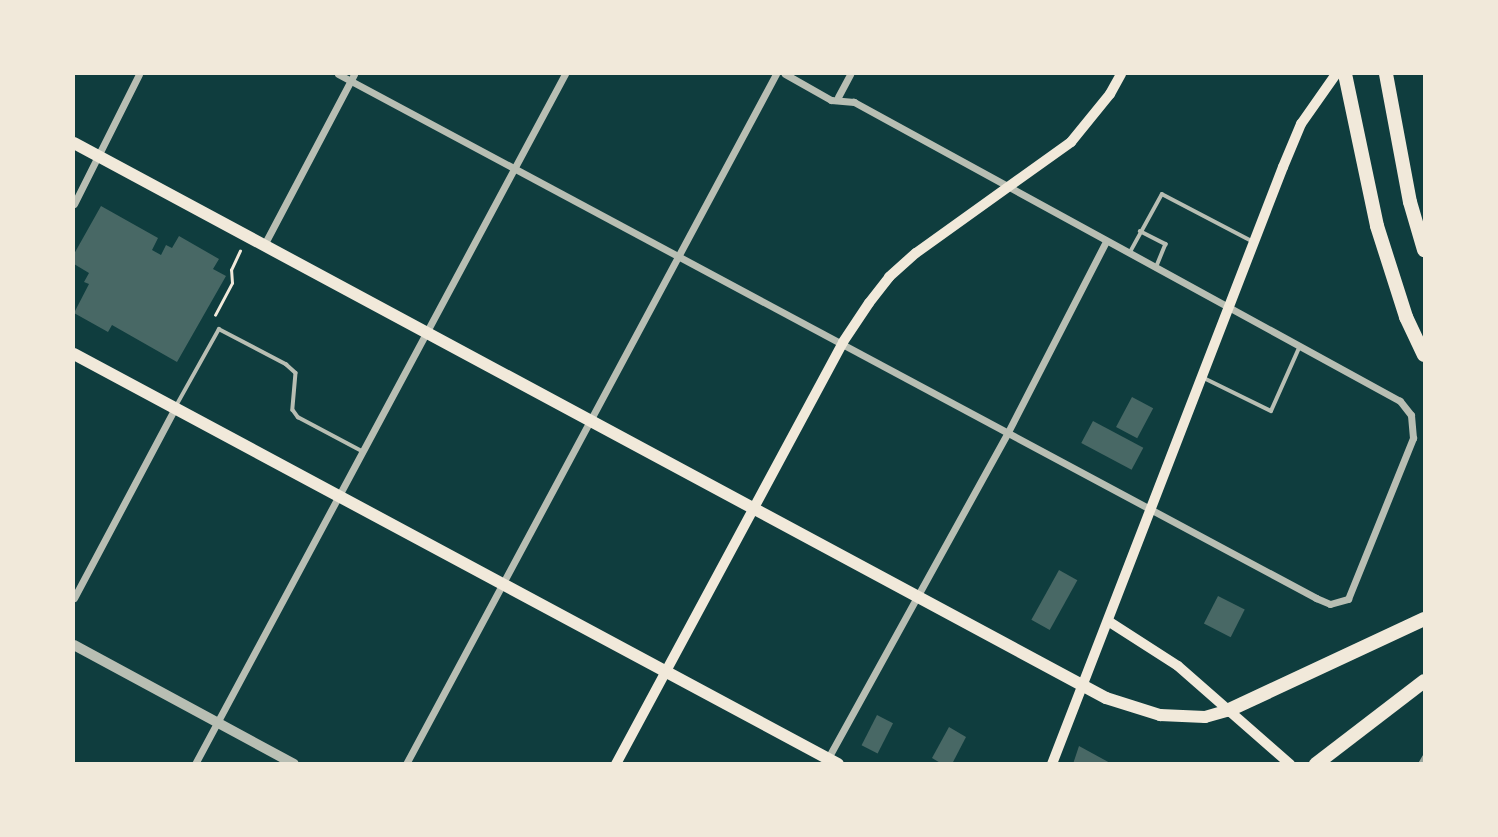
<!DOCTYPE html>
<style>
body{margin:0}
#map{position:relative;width:1498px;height:837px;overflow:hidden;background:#0f3d3e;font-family:"Source Sans 3",sans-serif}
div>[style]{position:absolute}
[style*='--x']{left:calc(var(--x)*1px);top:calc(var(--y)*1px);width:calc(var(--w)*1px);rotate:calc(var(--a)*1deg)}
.building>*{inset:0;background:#486865;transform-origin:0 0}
.path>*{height:2.5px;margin:-1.25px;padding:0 1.25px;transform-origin:1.25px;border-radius:1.25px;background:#f1e9da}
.service>*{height:3.5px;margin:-1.75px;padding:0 1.75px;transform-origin:1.75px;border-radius:1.75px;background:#b8beb3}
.minor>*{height:7px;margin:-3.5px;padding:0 3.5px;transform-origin:3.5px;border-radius:3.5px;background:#b8beb3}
.tertiary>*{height:10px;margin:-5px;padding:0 5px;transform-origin:5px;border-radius:5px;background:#b8beb3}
.secondary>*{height:10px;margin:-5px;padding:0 5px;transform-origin:5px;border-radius:5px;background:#f1e9da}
.primary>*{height:12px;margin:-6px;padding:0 6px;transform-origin:6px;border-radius:6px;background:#f1e9da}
.motorway>*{height:14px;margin:-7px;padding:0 7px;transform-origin:7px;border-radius:7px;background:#f1e9da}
.rail>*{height:4.5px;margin:-2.25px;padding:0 2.25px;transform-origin:2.25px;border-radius:2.25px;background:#97a49c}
span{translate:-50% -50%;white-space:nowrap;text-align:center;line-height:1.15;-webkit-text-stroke:7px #f1e9da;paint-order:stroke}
.frame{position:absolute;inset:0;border:75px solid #f1e9da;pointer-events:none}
</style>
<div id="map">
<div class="building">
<div style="clip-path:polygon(101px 206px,158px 238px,152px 250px,161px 255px,166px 245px,172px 248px,179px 236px,219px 259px,213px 269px,226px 276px,177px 362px,112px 325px,108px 332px,74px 313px,89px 284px,84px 282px,89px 273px,74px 264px,74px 254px)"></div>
<div style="left:1132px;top:397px;width:24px;height:34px;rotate:28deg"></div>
<div style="left:1093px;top:421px;width:57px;height:25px;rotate:28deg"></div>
<div style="left:1059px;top:570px;width:21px;height:57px;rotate:29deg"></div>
<div style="left:1218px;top:596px;width:30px;height:31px;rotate:27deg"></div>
<div style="left:877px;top:715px;width:18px;height:34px;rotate:27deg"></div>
<div style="clip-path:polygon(949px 727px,966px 737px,952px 764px,942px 764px,932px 758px)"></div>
<div style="clip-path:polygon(1079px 746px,1112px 764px,1073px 764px)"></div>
</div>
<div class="path">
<div style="--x:215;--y:315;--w:36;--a:-62"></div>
<div style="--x:232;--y:283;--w:13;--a:-94"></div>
<div style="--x:231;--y:270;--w:21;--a:-65"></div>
</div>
<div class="service">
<div style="--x:1140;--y:231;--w:29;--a:27"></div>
<div style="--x:1166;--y:244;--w:24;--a:112"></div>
<div style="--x:1129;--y:254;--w:68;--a:-61.2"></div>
<div style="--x:1162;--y:194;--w:102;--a:27.6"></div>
<div style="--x:1202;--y:377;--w:77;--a:26.2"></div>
<div style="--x:1271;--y:411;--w:69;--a:-66"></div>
<div style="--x:176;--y:406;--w:88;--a:-60.8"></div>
<div style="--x:219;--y:329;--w:76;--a:27.6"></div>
<div style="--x:286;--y:364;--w:13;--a:42"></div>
<div style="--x:296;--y:373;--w:37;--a:95"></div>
<div style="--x:293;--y:410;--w:9;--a:54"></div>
<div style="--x:298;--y:417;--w:72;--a:28"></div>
</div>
<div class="minor">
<div style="--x:338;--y:74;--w:1110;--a:28.18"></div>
<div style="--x:1316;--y:598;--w:15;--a:23"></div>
<div style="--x:1330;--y:604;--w:19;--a:-16"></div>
<div style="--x:1348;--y:599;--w:174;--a:-68"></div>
<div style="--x:1413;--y:438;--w:23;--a:-95"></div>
<div style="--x:1411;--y:415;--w:18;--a:-128"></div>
<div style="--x:1400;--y:401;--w:623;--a:-151.29"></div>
<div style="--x:854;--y:102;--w:23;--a:-175"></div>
<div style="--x:831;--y:100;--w:53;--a:-150.5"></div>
<div style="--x:838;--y:97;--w:26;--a:-62"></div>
<div style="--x:74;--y:204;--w:145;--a:-63.4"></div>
<div style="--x:264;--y:245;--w:193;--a:-62.2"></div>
<div style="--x:74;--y:598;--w:215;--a:-62"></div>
<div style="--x:827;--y:760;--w:375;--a:-61.1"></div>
<div style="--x:1008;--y:432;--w:215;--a:-62.8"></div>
<div style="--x:195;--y:764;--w:783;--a:-61.8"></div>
<div style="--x:406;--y:764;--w:783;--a:-61.8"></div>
</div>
<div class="tertiary">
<div style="--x:74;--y:645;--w:250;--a:28.4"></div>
</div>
<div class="secondary">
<div style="--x:1108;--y:621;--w:83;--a:32.7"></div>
<div style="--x:1178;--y:666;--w:149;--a:41.2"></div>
<div style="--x:616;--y:764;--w:479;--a:-61.7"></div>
<div style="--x:843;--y:342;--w:47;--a:-56.3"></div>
<div style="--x:869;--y:303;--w:33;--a:-52"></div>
<div style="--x:889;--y:277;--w:36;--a:-42"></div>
<div style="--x:916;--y:253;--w:191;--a:-35.6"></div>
<div style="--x:1071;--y:142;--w:62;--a:-50.9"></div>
<div style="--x:1110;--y:94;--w:23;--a:-61"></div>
<div style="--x:1052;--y:764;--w:640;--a:-68.85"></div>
<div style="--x:1283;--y:167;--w:47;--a:-67.3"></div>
<div style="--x:1301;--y:124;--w:61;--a:-55"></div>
</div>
<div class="primary">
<div style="--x:74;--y:143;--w:1172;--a:28.27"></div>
<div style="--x:1106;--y:698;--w:57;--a:17.5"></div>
<div style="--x:1160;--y:715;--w:45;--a:2.5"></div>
<div style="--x:1205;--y:717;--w:25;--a:-16"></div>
<div style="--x:74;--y:354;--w:867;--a:28.22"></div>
</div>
<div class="motorway">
<div style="--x:1345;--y:74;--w:155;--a:78.1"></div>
<div style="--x:1377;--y:226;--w:96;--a:72.3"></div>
<div style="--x:1406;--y:317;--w:42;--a:64.7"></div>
<div style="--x:1386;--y:74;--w:130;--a:79.4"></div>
<div style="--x:1410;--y:202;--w:50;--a:73.7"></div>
<div style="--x:1229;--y:710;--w:215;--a:-25"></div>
<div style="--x:1316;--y:764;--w:136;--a:-37.5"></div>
</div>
<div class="rail">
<div style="--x:1420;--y:764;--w:8;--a:-60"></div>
</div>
<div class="frame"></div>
</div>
